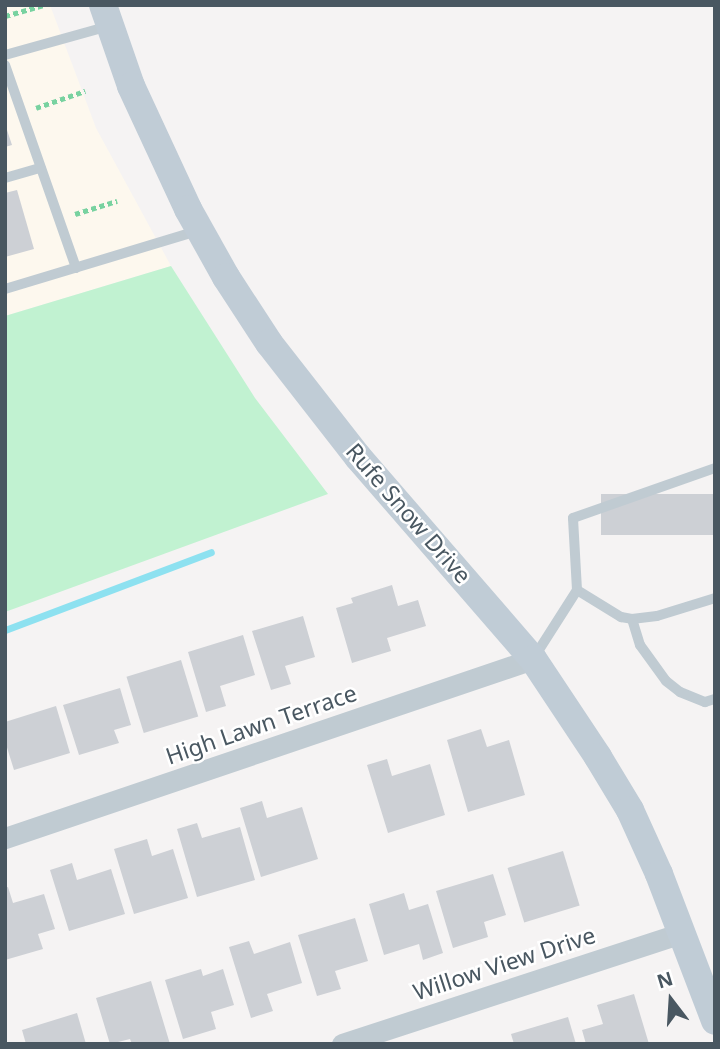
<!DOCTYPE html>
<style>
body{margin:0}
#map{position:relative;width:720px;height:1049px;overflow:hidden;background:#f5f3f3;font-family:"Noto Sans",sans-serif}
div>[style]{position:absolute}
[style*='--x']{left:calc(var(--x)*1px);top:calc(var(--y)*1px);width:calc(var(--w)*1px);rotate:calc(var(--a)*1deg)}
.commercial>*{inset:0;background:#fdf8ee}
.green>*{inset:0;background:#c1f2d1}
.stream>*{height:7px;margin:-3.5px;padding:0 3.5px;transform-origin:3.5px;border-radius:3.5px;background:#8de1f0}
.building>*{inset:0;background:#cdd0d5;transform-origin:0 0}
.path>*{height:4.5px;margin-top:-2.25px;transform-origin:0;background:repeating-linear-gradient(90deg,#78d2a0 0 5px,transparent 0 8.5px)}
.service>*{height:10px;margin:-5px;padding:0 5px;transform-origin:5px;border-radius:5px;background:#c0cbd2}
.minor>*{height:21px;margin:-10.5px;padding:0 10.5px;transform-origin:10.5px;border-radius:10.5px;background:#c0cbd2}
.secondary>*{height:28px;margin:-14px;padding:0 14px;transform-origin:14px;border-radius:14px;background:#c0ccd6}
span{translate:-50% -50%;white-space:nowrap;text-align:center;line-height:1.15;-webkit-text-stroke:5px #fff;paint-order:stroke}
.street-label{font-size:23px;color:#495761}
.frame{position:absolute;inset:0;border:7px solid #495761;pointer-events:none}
.north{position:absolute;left:636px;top:965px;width:70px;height:70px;-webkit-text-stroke:5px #fff;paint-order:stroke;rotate:343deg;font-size:19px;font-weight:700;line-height:28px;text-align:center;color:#495761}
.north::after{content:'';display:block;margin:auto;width:24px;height:32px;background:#495761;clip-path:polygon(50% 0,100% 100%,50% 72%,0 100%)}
</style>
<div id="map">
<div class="commercial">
<div style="clip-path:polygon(5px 5px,50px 5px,96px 128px,171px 266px,5px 316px)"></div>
</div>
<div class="green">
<div style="clip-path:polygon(171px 266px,255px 398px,328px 494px,5px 612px,5px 316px)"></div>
</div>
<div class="stream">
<div style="--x:5;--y:630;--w:220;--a:-20.7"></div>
</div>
<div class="building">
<div style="clip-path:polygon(5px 124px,12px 145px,5px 147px)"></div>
<div style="clip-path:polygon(17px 190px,34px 249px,5px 257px,5px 193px)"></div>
<div style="left:715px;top:494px;width:41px;height:114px;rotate:90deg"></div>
<div style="clip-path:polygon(392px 585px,398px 606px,418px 600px,426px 626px,387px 638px,391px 651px,352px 663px,336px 608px,353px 603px,351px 598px)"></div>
<div style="clip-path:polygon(303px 616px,315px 657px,285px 666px,291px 684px,271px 690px,252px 631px)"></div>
<div style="clip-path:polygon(243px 635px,255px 675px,220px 686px,226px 706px,206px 712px,188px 652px)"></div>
<div style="left:181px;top:660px;width:59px;height:57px;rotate:73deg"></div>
<div style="clip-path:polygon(120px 688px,131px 725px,114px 730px,119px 743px,79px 755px,63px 705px)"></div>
<div style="clip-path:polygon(56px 706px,70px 753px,14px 770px,5px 741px,5px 722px)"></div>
<div style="clip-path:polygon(481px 729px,487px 747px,509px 740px,525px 795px,468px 812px,447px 740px)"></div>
<div style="clip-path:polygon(387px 759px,392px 776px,430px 764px,445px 815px,388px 833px,367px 765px)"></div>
<div style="clip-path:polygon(262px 801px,267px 818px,302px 807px,318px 859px,261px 877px,240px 808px)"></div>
<div style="clip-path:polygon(197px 823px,202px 838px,240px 827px,255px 880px,197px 897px,177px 829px)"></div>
<div style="clip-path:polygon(147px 839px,152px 856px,173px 849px,188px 898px,134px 914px,114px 849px)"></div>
<div style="left:563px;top:851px;width:57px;height:58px;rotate:73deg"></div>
<div style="clip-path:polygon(72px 863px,77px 880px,111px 869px,125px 914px,69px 931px,50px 870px)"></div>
<div style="clip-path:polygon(493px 874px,506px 915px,484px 922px,488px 937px,453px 948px,436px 891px)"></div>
<div style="clip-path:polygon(8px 887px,13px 903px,44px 894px,55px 929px,38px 934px,43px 949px,5px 960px,5px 888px)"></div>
<div style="clip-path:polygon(404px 893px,409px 910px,428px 904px,443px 953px,423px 960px,419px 944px,384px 955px,369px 904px)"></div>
<div style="clip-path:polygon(355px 918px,368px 961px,335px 971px,341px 989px,317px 996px,298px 935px)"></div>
<div style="clip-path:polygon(249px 941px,254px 954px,290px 942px,302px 983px,267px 994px,273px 1011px,251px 1018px,229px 947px)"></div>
<div style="clip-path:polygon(201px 969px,203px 976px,223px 969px,234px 1005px,211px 1012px,216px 1029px,183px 1039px,165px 980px)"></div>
<div style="clip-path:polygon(151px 981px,170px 1044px,132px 1044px,130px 1039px,110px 1044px,96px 998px)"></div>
<div style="clip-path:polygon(634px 994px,649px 1044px,586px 1044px,582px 1030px,603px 1024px,597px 1005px)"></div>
<div style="clip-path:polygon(77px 1013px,86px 1044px,26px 1044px,22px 1030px)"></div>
<div style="clip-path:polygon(568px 1017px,576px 1044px,514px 1044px,511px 1034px)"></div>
</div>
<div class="path">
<div style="--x:5;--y:16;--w:41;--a:-15.8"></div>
<div style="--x:36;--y:108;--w:52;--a:-19.1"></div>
<div style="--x:75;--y:214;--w:44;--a:-17.2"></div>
</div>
<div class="service">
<div style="--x:5;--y:55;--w:108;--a:-15.6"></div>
<div style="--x:5;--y:65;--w:215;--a:70.7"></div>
<div style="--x:5;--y:178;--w:37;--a:-16"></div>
<div style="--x:5;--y:289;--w:201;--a:-16.8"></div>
<div style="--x:577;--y:590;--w:52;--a:31.5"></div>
<div style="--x:621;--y:617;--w:11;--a:10"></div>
<div style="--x:632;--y:619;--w:25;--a:-7"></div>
<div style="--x:657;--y:616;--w:61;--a:-17.2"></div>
<div style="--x:632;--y:619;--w:27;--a:73"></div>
<div style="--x:640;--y:645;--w:44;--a:54.2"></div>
<div style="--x:666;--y:681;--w:18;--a:38"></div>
<div style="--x:680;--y:692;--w:27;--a:22"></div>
<div style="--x:705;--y:702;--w:10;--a:-17"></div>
<div style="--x:535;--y:656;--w:78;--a:-57.5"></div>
<div style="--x:577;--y:590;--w:72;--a:-93.2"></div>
<div style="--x:573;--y:518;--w:151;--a:-19.4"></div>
</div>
<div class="minor">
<div style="--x:5;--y:838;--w:558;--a:-18.73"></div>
<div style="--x:342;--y:1044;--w:358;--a:-18.1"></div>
</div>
<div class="secondary">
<div style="--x:103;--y:5;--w:86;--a:70.9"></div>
<div style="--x:131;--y:86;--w:136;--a:65.1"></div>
<div style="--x:188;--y:209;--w:78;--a:60.8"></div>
<div style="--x:226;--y:277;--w:79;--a:56.9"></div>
<div style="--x:269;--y:343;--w:145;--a:52"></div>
<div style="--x:358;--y:457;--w:267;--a:49.1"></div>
<div style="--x:533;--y:659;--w:118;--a:56.4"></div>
<div style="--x:598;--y:757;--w:62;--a:58.9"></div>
<div style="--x:630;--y:810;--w:70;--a:65.6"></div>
<div style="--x:659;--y:874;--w:157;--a:69.1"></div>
</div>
<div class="street-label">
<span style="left:409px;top:513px;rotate:49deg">Rufe Snow Drive</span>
<span style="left:261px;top:724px;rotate:-19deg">High Lawn Terrace</span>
<span style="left:504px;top:963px;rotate:-18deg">Willow View Drive</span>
</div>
<div class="frame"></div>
<div class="north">N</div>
</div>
